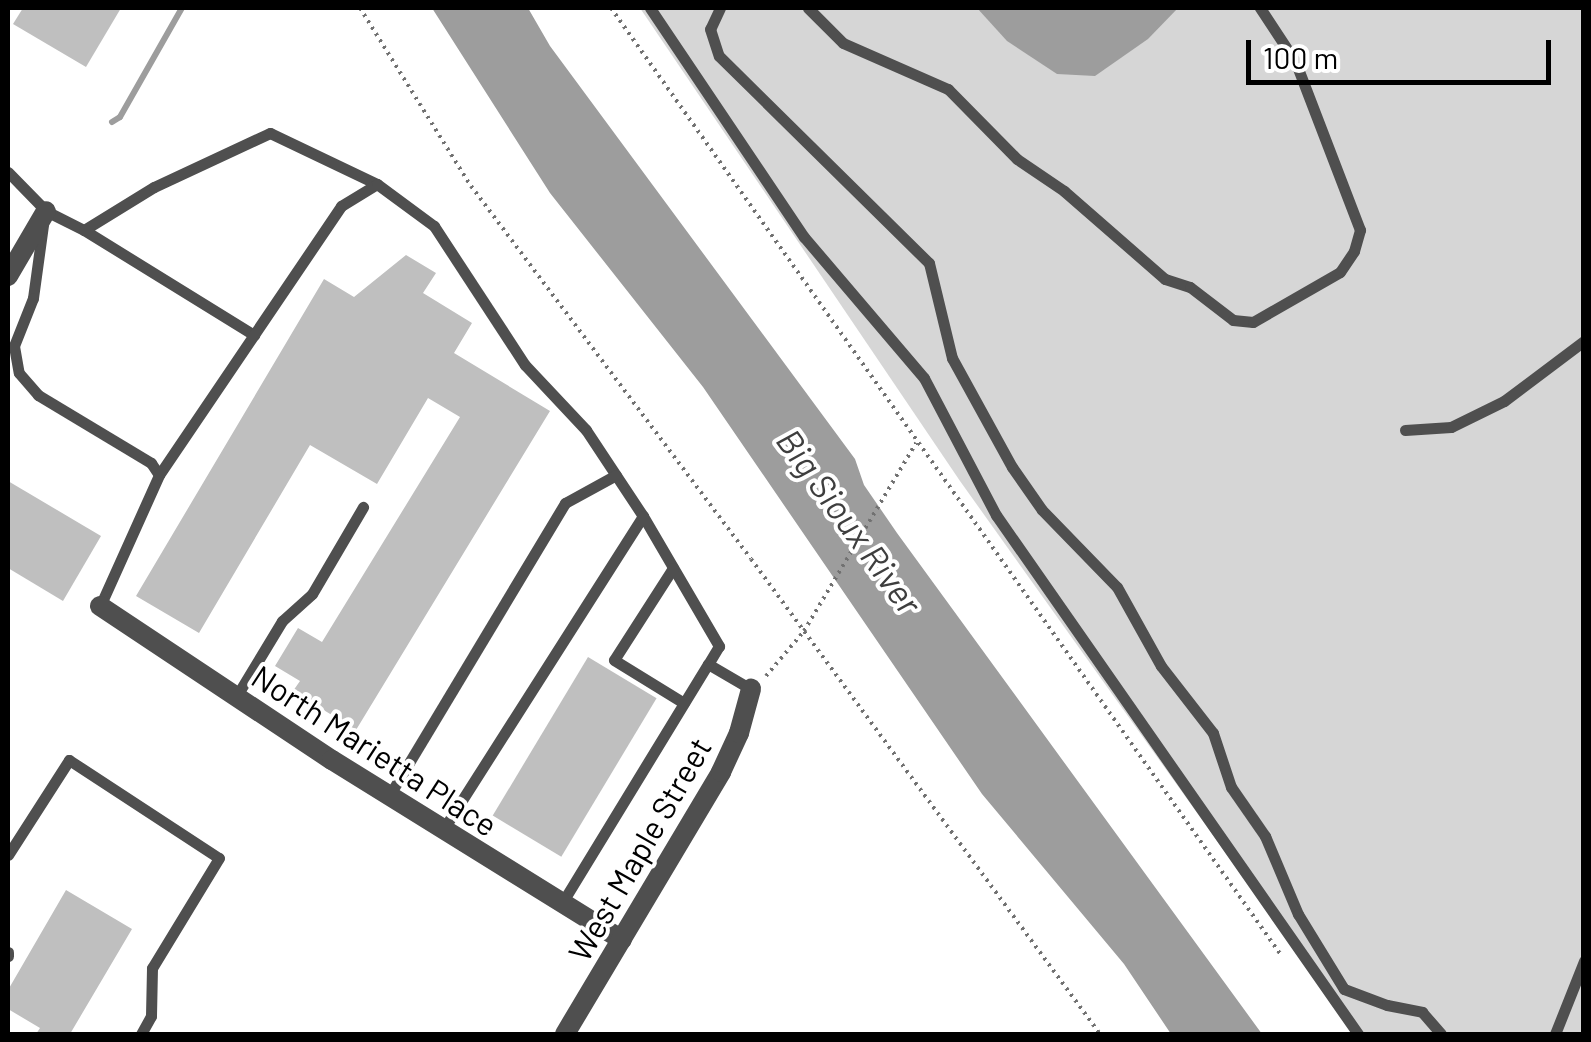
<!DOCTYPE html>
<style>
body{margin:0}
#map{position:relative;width:1591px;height:1042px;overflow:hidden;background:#fff;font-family:Barlow,sans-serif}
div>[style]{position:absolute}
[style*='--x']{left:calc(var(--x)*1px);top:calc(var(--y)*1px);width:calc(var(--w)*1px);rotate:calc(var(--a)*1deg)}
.green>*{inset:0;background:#d6d6d6}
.water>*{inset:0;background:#9d9d9d}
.stream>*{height:6px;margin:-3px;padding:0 3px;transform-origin:3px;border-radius:3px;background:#9d9d9d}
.building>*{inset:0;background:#bfbfbf;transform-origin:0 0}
.path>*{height:4px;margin-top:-2px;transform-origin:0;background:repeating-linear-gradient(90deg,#717171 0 2.5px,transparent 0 7.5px)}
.lane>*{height:11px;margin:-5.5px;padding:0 5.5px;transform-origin:5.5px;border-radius:5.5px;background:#4f4f4f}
.street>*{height:20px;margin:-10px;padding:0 10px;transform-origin:10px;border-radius:10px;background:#4f4f4f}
span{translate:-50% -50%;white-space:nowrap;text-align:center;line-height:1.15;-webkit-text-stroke:8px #fff;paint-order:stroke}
.street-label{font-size:32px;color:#000}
.water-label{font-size:35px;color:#3e3e3e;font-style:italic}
.frame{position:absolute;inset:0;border:10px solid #000;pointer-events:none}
.scale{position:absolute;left:1246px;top:40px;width:305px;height:45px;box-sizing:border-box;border:5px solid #000;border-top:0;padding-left:12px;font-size:30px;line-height:35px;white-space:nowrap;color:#000;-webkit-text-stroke:8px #fff;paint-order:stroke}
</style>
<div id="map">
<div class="green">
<div style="clip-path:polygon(640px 8px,1583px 8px,1583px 1034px,1355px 1034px,960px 481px)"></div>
</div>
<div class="water">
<div style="clip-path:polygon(432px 8px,528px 8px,550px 46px,855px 459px,864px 485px,897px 533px,1262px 1034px,1171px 1034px,1124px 964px,982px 794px,703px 387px,550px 193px)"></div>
<div style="clip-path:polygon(977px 8px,1178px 8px,1148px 39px,1095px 76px,1057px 74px,1007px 41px)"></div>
</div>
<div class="stream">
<div style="--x:112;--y:122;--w:9;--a:-32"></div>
<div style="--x:120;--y:117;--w:125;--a:-60.4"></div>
</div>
<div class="building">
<div style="clip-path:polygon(23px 8px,121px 8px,86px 67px,13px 24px)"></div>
<div style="clip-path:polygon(406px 255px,436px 273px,423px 293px,472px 323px,454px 353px,550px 411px,356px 730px,293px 691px,300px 681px,275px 666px,298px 628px,322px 642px,460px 417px,428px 398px,377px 484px,310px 445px,199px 633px,136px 596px,324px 279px,354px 297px)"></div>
<div style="clip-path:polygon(8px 481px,101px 536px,63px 601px,8px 568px)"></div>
<div style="left:588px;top:657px;width:80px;height:185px;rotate:31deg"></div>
<div style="clip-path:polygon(66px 890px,132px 929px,70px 1034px,36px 1034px,40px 1028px,8px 1009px,8px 990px)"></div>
</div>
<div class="path">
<div style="--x:360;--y:8;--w:210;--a:58.1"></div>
<div style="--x:471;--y:186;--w:466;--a:53.1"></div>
<div style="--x:751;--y:559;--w:589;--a:53.69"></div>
<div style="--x:611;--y:8;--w:1160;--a:54.72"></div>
<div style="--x:766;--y:676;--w:59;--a:-49.8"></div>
<div style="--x:804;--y:631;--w:219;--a:-59.2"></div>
</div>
<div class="lane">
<div style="--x:650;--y:8;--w:276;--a:56.1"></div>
<div style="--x:804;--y:237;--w:185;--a:49.6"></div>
<div style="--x:924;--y:378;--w:155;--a:62.3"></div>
<div style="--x:996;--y:515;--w:633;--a:55.1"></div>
<div style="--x:720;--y:8;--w:23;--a:115"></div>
<div style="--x:710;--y:29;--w:28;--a:72"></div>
<div style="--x:719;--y:56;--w:295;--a:44.6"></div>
<div style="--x:929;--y:263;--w:98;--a:76.4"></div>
<div style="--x:952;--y:358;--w:124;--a:61.2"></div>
<div style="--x:1012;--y:467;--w:52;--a:55.1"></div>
<div style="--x:1042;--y:510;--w:107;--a:45.8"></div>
<div style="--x:1117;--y:587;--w:90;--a:60.9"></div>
<div style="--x:1161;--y:666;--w:85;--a:52.2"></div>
<div style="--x:1213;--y:733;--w:57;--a:71.6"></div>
<div style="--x:1231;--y:787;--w:60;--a:55.2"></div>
<div style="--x:1265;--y:836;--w:85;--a:67.1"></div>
<div style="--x:1298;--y:914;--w:88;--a:58.5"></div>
<div style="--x:1344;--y:989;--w:46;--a:20.4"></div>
<div style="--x:1387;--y:1005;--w:36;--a:11"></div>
<div style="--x:1422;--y:1012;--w:29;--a:49"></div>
<div style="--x:808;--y:8;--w:49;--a:45"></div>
<div style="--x:843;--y:43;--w:115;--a:23.7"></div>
<div style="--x:948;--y:89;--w:98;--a:45.4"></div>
<div style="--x:1017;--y:159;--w:57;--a:34.2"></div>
<div style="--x:1064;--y:191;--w:134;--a:41.1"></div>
<div style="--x:1165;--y:279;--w:26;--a:18"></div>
<div style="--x:1190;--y:287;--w:54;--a:37.5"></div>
<div style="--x:1233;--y:320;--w:20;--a:6"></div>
<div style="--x:1253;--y:322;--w:100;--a:-29.9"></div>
<div style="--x:1340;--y:272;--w:25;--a:-56"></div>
<div style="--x:1354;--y:251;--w:22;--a:-74"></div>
<div style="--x:1360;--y:230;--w:181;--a:-111"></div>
<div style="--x:1295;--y:61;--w:64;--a:-123.4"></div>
<div style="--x:8;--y:172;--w:54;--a:45.7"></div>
<div style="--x:46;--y:211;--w:42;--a:26.6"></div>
<div style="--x:84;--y:230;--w:82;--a:-31.6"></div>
<div style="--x:154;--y:187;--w:128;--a:-25"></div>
<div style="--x:270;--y:133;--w:119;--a:25.5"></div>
<div style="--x:43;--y:225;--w:74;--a:97.8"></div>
<div style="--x:33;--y:298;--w:52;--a:111.6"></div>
<div style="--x:14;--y:346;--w:27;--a:80"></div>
<div style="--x:19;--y:373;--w:29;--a:49"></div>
<div style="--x:38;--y:395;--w:132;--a:31"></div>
<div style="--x:151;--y:463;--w:14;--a:56"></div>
<div style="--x:159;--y:475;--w:144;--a:114.2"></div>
<div style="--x:84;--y:230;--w:200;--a:31.7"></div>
<div style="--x:1405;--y:430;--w:46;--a:-3.7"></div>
<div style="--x:1451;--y:427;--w:59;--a:-26.1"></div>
<div style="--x:1504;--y:401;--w:100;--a:-36.9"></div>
<div style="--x:159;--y:475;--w:325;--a:-55.9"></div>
<div style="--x:341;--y:206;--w:42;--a:-31.4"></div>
<div style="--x:377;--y:184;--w:71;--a:36.4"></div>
<div style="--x:434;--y:226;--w:166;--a:56.8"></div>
<div style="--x:525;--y:365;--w:89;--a:46.8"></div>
<div style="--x:586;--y:430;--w:103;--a:56.5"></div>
<div style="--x:643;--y:516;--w:372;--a:122.5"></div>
<div style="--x:643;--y:516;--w:151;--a:59.7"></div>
<div style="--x:719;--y:646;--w:21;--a:121"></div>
<div style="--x:708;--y:664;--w:50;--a:30.2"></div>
<div style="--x:673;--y:568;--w:109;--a:122.7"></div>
<div style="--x:614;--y:660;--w:82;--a:31.6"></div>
<div style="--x:236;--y:697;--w:89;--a:-58.8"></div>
<div style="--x:282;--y:621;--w:40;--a:-42"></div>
<div style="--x:312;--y:594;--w:101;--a:-59.6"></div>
<div style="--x:389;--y:796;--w:342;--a:-59"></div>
<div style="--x:565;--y:503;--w:58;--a:-28.8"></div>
<div style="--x:8;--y:855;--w:113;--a:-57.3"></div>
<div style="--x:69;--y:760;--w:179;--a:33.2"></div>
<div style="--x:219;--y:858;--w:129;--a:121.3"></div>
<div style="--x:152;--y:968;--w:48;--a:91.2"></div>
<div style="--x:151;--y:1016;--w:21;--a:119"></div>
<div style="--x:562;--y:903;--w:280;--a:-58.6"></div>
<div style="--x:8;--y:952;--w:4;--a:90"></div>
<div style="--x:1555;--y:1034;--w:79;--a:-68.3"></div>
</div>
<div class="street">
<div style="--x:8;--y:276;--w:75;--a:-59.7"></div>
<div style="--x:100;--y:606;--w:278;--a:33.6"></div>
<div style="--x:332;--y:760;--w:341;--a:31.8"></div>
<div style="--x:565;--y:1034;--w:305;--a:-59.2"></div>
<div style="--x:721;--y:772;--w:43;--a:-65.2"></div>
<div style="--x:739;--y:733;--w:46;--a:-74.7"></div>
</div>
<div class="street-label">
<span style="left:375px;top:750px;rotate:33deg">North Marietta Place</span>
<span style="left:639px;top:849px;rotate:-60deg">West Maple Street</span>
</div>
<div class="water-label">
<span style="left:850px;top:521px;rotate:54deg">Big Sioux River</span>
</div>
<div class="frame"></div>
<div class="scale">100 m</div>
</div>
